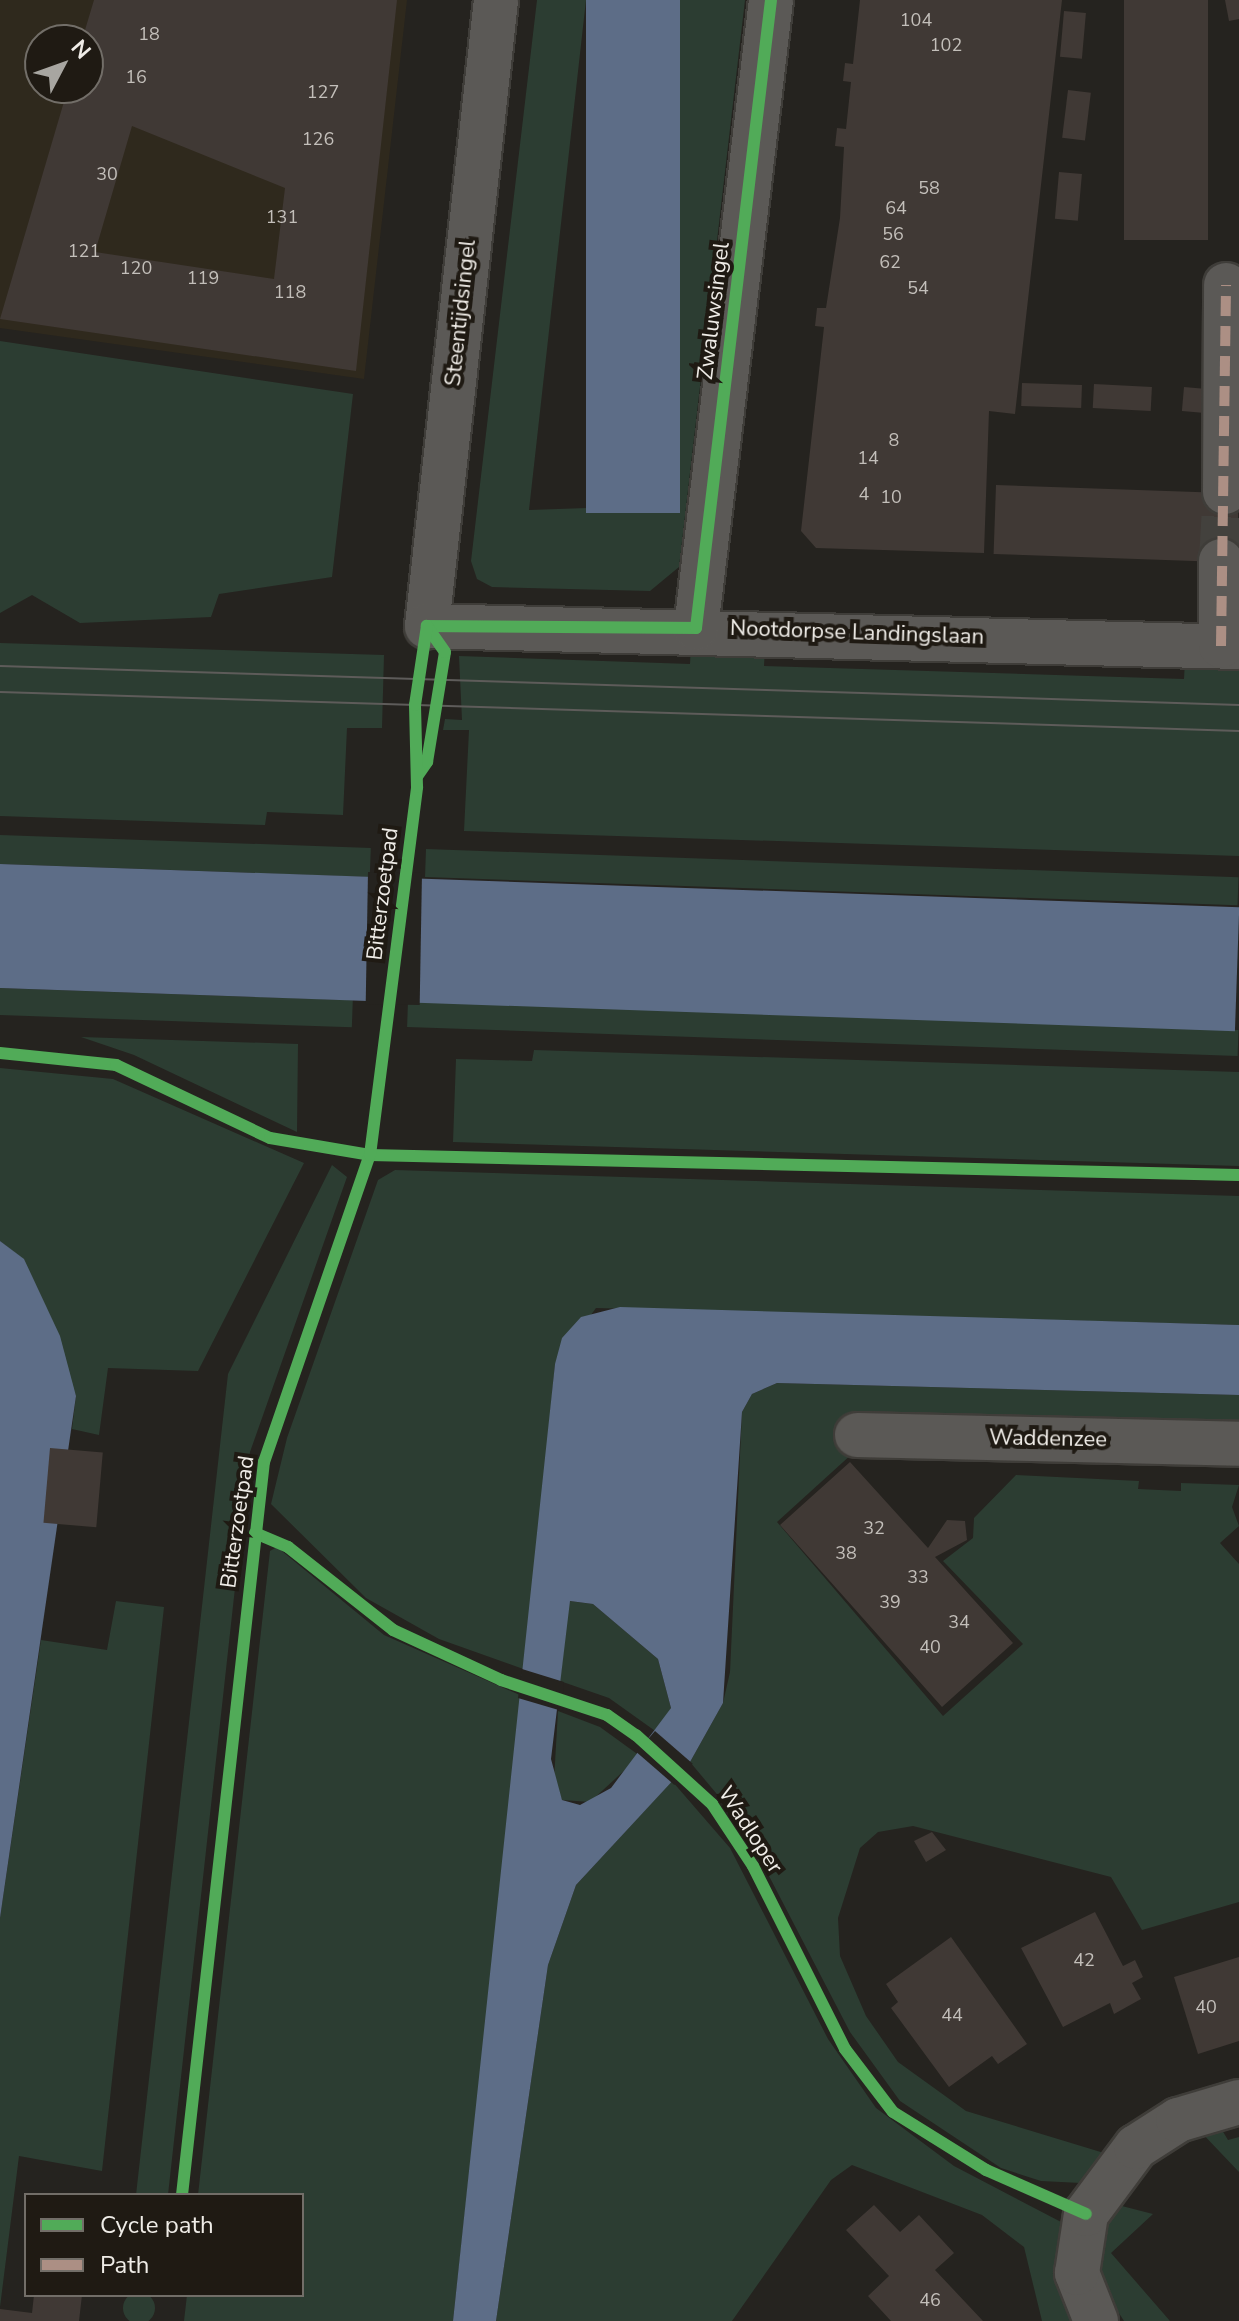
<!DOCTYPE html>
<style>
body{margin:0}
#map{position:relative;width:1239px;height:2321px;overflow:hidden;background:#25231f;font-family:"Nunito Sans",sans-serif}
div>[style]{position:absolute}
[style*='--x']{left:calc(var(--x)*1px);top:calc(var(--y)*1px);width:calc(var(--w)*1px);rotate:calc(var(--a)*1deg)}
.built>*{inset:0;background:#2f291d}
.green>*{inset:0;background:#2c3d32;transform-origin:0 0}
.round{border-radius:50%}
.water>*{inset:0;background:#5d6d87;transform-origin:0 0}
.pier>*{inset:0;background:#25231f;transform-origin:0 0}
.building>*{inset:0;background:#403935;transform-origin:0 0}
.street-tunnel>*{height:44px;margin-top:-22px;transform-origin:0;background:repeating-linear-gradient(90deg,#43413d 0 44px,transparent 0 66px)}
.roads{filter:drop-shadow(2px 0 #3f3d39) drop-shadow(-2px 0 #3f3d39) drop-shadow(0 2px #3f3d39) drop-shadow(0 -2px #3f3d39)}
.street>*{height:44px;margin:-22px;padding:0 22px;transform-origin:22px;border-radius:22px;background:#5b5956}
.tram>*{height:2px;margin:-1px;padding:0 1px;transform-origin:1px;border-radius:1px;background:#5e5c5a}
.quiet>*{height:10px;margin-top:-5px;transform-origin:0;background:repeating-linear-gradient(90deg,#ac8f84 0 20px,transparent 0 30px)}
.cycleway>*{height:12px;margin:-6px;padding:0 6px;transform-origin:6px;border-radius:6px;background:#51ab58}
span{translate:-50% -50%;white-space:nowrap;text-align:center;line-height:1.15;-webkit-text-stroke:8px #1f1a13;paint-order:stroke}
.number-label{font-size:18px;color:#c3bfba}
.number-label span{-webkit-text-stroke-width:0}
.street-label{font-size:22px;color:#efece7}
.legend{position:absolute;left:24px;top:2193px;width:280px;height:104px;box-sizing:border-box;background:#1f1a13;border:2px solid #726e68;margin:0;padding:10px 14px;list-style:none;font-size:24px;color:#efece7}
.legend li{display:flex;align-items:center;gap:16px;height:40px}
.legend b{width:40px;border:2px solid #726e68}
.north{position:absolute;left:24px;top:24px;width:80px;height:80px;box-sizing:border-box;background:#1f1a13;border:2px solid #726e68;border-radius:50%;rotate:49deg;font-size:22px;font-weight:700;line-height:32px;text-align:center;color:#efece7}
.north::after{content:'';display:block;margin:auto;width:28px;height:36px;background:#a8a6a1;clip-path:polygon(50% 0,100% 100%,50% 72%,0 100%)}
</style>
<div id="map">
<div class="built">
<div style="clip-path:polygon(evenodd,0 0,407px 0,364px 379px,0 328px,0 0,40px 40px,88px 40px,88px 88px,40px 88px,40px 40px)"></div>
</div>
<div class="green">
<div style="clip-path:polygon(537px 0,586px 0,529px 510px,616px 507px,680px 0,745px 0,679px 567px,650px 591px,492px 587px,477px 579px,471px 561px)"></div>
<div style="clip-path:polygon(0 341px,353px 394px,332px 577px,219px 594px,211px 617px,80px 623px,32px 595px,0 613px)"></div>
<div style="clip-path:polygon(0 643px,384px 655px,382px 728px,347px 728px,343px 815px,267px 812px,265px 825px,0 816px)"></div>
<div style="clip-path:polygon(691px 645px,765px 647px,764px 666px,1184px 679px,1185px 660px,1239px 662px,1239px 856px,464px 831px,469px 730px,443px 730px,445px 719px,462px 720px,459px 656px,690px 664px)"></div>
<div style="left:0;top:835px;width:371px;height:29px;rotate:2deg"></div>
<div style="left:426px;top:849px;width:813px;height:28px;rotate:2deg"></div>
<div style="left:0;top:988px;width:353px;height:27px;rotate:2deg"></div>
<div style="left:408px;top:1001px;width:831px;height:26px;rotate:2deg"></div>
<div style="clip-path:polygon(81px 1037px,298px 1044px,297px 1132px,134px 1055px)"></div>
<div style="clip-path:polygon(534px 1050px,1239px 1072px,1239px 1166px,453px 1142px,456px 1059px,532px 1061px)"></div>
<div style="clip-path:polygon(0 1068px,113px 1079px,304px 1163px,198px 1371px,108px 1368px,99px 1435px,72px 1429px,76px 1396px,24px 1260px,0 1241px)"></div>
<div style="clip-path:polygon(332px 1165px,347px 1177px,250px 1452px,168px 2195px,136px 2195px,228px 1374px)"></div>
<div style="clip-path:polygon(395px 1170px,1239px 1196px,1239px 1325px,596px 1308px,555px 1364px,526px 1670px,439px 1639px,366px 1598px,271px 1504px,287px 1438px,378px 1180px)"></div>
<div style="clip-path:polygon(777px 1383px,1239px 1395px,1239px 1422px,853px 1411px,853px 1453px,777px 1522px,943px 1716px,1023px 1644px,943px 1561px,973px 1538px,974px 1518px,1016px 1475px,1139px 1481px,1138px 1489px,1181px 1491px,1181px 1483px,1239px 1485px,1232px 1507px,1239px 1526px,1220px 1543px,1239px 1564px,1239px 1902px,1142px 1930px,1111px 1877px,913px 1826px,878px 1832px,860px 1848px,838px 1918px,840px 1956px,866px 2016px,898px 2062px,966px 2111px,1104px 2153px,1081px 2183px,1041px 2181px,1001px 2168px,900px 2101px,850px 2032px,742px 1824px,690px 1762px,723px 1703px,730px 1672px,742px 1412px,752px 1394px)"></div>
<div style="clip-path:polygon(277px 1547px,384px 1635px,522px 1696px,453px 2321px,184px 2321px,187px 2295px,302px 2295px,302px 2195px,198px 2195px,270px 1551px)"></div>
<div style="clip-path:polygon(116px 1601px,164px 1607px,102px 2171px,19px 2156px,0 2307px,0 1918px,41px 1640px,107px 1650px)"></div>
<div style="clip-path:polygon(569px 1601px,593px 1604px,658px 1659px,671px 1708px,658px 1733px,609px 1698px,560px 1681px)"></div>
<div style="clip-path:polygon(558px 1711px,600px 1727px,640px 1756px,590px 1802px,562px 1800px,554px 1780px)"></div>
<div style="clip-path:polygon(672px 1781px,730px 1848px,828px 2039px,876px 2108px,954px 2166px,1063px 2223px,1075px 2321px,1042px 2321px,1024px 2247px,982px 2215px,852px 2165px,831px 2180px,732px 2321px,496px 2321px,548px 1965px,576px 1885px)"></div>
<div style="clip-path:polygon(1219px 2125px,1228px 2140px,1239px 2137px,1239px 2172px,1199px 2130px)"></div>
<div style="clip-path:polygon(1114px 2204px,1153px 2214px,1111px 2253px,1170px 2321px,1124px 2321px,1101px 2285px,1101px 2237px)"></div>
<div class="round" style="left:123px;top:2292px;width:32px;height:32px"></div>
</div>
<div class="water">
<div style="left:586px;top:0;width:94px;height:513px"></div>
<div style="left:0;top:864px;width:1240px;height:124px;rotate:2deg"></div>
<div style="clip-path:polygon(0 1241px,24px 1259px,60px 1336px,76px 1396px,0 1918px)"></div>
<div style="clip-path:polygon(evenodd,620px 1307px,1239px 1325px,1239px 1395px,777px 1383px,752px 1394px,742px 1412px,723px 1703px,690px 1762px,576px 1885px,548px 1965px,496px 2321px,453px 2321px,555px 1364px,562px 1338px,581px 1317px,620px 1307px,570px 1601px,593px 1604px,658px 1659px,671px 1708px,611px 1788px,580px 1805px,562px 1800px,551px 1759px,570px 1601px)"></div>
</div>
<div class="pier">
<div style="left:368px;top:872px;width:54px;height:132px;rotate:1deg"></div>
<div style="clip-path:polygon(522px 1669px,564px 1682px,562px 1711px,518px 1698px)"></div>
<div style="left:655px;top:1731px;width:50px;height:28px;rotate:41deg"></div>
</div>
<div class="building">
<div style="clip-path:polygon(evenodd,94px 0,397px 0,356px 371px,0 319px,68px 88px,88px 88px,88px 40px,82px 40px,94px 0,132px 126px,285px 188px,274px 279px,95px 252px,132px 126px)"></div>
<div style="clip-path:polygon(860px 0,1062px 0,1015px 414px,989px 411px,984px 553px,816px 548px,801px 531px,824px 327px,815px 326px,817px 308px,826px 308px,840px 218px,844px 147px,835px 146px,837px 128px,846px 129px,851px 82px,843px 81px,845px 63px,853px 64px)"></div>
<div style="left:1124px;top:0;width:84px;height:240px"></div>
<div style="clip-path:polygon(1225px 0,1239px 0,1239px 19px,1229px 21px)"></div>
<div style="left:1064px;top:11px;width:22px;height:46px;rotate:5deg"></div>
<div style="left:1068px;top:90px;width:23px;height:48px;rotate:7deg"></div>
<div style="left:1059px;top:172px;width:23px;height:47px;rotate:5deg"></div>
<div style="left:1022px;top:383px;width:60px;height:23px;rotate:2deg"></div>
<div style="left:1094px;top:384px;width:58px;height:24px;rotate:3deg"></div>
<div style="left:1184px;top:387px;width:23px;height:24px;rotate:5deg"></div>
<div style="left:996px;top:485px;width:243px;height:69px;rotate:2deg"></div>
<div style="left:50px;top:1448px;width:53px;height:75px;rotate:5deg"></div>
<div style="clip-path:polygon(850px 1462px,928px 1548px,947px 1520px,965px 1521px,967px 1540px,935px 1557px,1013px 1643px,942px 1707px,780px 1525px)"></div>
<div style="clip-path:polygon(932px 1832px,946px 1850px,926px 1862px,914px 1841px)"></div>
<div style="clip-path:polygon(1095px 1912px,1123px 1966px,1135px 1960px,1143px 1977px,1132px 1983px,1141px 1999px,1114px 2014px,1110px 2003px,1063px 2027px,1021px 1948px)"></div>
<div style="clip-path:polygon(951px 1937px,1027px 2044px,998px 2064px,992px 2056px,949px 2087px,891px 2008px,898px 2002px,886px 1984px)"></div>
<div style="clip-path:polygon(1239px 1957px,1239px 2041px,1198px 2054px,1174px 1977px)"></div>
<div style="clip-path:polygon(874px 2205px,900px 2232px,919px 2215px,954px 2253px,935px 2270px,983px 2321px,891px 2321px,868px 2296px,889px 2276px,846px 2230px)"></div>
<div style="clip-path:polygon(34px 2295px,82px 2295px,79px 2321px,0 2321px,0 2309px,32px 2313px)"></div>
</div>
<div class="street-tunnel">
<div style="--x:1221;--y:561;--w:69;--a:-86.7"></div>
</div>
<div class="roads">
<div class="street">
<div style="--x:496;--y:0;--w:630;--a:96.29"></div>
<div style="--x:427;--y:626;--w:812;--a:1.48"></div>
<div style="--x:1225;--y:492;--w:207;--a:-89.7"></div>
<div style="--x:696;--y:628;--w:632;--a:-83.19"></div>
<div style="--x:1221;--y:646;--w:85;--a:-90"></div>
<div style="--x:857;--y:1435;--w:382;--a:1.3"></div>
<div style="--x:1096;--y:2321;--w:52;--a:-111.6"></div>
<div style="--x:1077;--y:2273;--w:60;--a:-81.3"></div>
<div style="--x:1086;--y:2214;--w:84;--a:-53.3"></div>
<div style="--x:1136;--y:2147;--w:50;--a:-32.7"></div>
<div style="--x:1178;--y:2120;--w:64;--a:-16.4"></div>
</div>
</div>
<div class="tram">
<div style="--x:0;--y:666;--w:1240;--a:1.8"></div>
<div style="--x:0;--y:692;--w:1240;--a:1.8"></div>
</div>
<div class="quiet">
<div style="--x:1221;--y:646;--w:361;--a:-89.2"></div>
</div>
<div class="cycleway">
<div style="--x:427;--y:626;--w:269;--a:0.4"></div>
<div style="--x:696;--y:628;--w:632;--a:-83.19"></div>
<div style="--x:418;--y:775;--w:16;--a:-55"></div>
<div style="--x:427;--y:762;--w:111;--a:-80.7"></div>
<div style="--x:445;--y:652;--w:32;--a:-125"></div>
<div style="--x:0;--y:1053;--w:117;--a:5.9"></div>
<div style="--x:116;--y:1065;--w:170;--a:25.4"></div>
<div style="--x:270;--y:1138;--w:101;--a:9.6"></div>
<div style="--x:370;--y:1155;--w:869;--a:1.32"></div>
<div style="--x:255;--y:1533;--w:36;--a:23"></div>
<div style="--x:288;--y:1547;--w:134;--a:38.3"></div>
<div style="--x:393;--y:1630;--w:119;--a:24.8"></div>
<div style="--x:501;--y:1680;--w:112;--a:18.3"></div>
<div style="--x:607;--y:1715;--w:35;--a:35"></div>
<div style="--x:636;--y:1735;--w:103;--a:42.2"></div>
<div style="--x:712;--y:1804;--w:74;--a:56.5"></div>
<div style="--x:753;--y:1866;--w:205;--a:63.3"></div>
<div style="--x:845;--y:2049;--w:79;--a:52.7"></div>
<div style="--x:893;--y:2112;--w:110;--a:31.9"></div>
<div style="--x:986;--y:2170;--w:109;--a:23.7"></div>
<div style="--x:182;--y:2195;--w:738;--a:-83.62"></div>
<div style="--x:264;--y:1462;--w:325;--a:-71"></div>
<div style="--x:370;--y:1155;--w:371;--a:-82.7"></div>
<div style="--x:417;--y:787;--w:82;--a:-91.4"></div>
<div style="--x:415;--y:705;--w:80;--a:-81.4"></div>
</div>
<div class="number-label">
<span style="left:916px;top:20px">104</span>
<span style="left:149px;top:34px">18</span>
<span style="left:946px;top:45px">102</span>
<span style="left:136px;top:77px">16</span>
<span style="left:323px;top:92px">127</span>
<span style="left:318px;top:139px">126</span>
<span style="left:107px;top:174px">30</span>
<span style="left:929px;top:188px">58</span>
<span style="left:896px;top:208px">64</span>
<span style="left:282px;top:217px">131</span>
<span style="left:893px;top:234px">56</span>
<span style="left:84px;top:251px">121</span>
<span style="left:890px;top:262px">62</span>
<span style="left:136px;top:268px">120</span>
<span style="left:203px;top:278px">119</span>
<span style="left:918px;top:288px">54</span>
<span style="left:290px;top:292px">118</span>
<span style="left:894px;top:440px">8</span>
<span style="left:868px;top:458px">14</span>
<span style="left:864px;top:494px">4</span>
<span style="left:891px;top:497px">10</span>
<span style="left:874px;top:1528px">32</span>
<span style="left:846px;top:1553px">38</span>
<span style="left:918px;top:1577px">33</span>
<span style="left:890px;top:1602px">39</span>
<span style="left:959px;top:1622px">34</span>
<span style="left:930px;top:1647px">40</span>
<span style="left:1084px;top:1960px">42</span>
<span style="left:1206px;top:2007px">40</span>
<span style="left:952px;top:2015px">44</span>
<span style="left:930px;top:2300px">46</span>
</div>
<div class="street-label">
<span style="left:714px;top:311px;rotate:-83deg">Zwaluwsingel</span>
<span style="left:461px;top:313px;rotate:-84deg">Steentijdsingel</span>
<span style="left:857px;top:633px;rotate:2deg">Nootdorpse Landingslaan</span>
<span style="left:383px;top:894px;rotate:-83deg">Bitterzoetpad</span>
<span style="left:1048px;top:1439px;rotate:1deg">Waddenzee</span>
<span style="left:238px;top:1522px;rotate:-82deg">Bitterzoetpad</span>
<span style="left:750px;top:1830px;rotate:57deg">Wadloper</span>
</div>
<ul class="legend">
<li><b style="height:10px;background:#51ab58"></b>Cycle path</li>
<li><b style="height:10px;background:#ac8f84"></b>Path</li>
</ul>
<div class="north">N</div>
</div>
